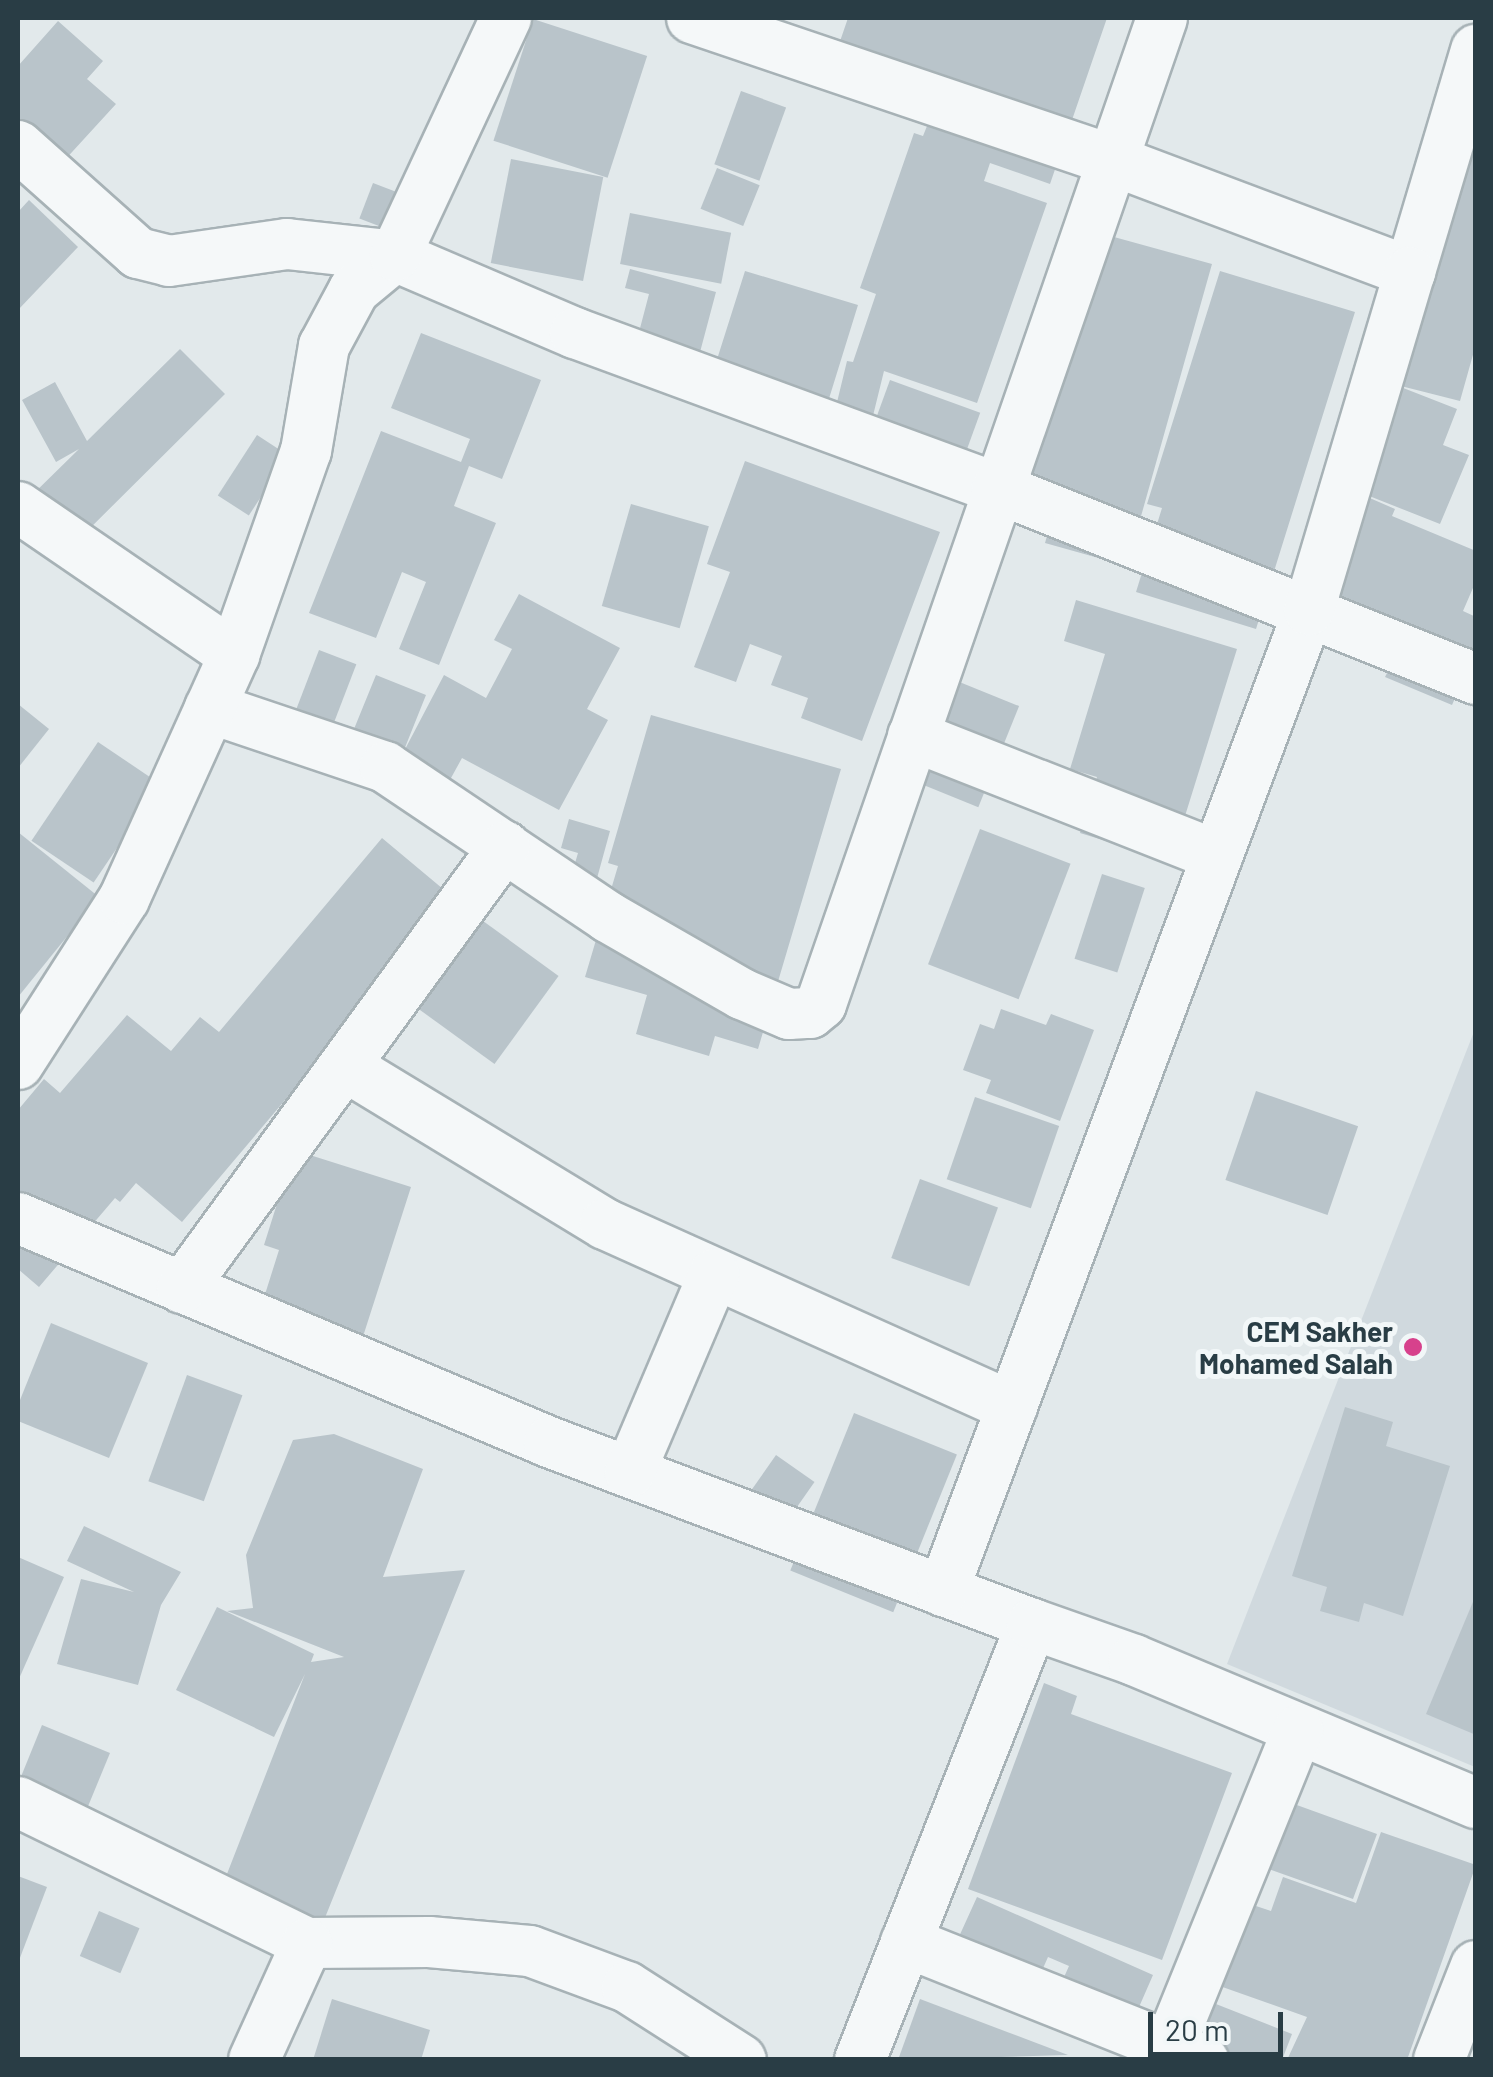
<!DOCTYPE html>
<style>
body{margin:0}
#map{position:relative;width:1493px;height:2077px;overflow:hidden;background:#e2e9eb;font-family:Barlow,sans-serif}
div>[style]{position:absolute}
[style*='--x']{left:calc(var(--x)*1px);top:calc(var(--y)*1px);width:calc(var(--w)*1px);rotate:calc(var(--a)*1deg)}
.built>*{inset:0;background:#d0d9de}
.building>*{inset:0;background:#b9c4ca;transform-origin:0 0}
.roads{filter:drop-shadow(2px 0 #a7b2b6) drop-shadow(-2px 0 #a7b2b6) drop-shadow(0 2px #a7b2b6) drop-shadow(0 -2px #a7b2b6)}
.minor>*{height:50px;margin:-25px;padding:0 25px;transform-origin:25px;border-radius:25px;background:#f5f8f9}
.dots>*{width:28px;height:28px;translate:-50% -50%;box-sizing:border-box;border:5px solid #f2f7f8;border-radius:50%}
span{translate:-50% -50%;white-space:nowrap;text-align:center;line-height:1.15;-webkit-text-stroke:10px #f2f7f8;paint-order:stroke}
.poi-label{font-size:28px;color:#293d45;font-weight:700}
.right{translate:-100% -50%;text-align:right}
.frame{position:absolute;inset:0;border:20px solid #293d45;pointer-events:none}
.scale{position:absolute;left:1148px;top:2012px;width:135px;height:45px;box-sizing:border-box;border:5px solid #293d45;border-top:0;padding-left:12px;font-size:30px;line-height:35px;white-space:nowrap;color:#293d45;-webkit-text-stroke:8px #f2f7f8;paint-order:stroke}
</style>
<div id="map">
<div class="built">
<div style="clip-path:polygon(1475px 1029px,1475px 1767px,1227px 1664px)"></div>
</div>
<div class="building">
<div style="clip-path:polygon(848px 18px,1107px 18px,1050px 184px,990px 163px,984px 181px,1047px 203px,977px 403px,884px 371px,868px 436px,831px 427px,847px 361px,853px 362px,876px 294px,860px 288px,914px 133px,923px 136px,929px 121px,825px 85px)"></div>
<div style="left:533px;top:19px;width:120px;height:128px;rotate:18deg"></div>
<div style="clip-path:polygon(58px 21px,103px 61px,87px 79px,116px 104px,62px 163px,18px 123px,18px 66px)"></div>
<div style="left:741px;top:91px;width:48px;height:78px;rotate:20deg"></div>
<div style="clip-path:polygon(1476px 122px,1476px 344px,1460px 401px,1393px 384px,1457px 409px,1443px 445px,1469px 455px,1440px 524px,1354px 490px)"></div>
<div style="left:511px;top:159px;width:94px;height:106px;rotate:11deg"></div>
<div style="left:717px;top:168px;width:46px;height:44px;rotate:22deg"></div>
<div style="left:373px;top:183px;width:28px;height:38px;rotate:21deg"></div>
<div style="clip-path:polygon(29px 200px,78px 247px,18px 310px,18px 212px)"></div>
<div style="left:630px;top:213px;width:103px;height:52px;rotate:11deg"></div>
<div style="clip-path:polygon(1085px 229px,1212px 264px,1127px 566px,1045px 543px,1054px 511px,1025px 502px,1073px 332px)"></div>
<div style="clip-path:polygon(630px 269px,716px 292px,695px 371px,633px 355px,649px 294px,625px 288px)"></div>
<div style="clip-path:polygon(745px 271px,858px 305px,814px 447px,756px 429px,763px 408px,707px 391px)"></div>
<div style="clip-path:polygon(1220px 271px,1355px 312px,1256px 629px,1136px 592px,1162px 508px,1147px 504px)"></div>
<div style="clip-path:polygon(421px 333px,541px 380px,502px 479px,469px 466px,454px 506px,496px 523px,439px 665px,399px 649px,426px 582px,402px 572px,376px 638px,309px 613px,381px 431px,461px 462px,470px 439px,391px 408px)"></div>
<div style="clip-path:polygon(180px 349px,225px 394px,69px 549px,24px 503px,79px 449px,56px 462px,22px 400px,55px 382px,87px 441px)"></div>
<div style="left:890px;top:380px;width:96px;height:78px;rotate:20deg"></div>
<div style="left:257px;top:435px;width:37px;height:72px;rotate:33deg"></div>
<div style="clip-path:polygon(745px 461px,940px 532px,862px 741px,801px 718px,808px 698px,771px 685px,782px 656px,750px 644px,736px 682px,694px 667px,730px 572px,707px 564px)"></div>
<div style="clip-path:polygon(1349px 489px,1395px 509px,1392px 516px,1476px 551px,1476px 581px,1463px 611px,1476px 617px,1476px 651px,1452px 705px,1385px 677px,1390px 667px,1290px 624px)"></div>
<div style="left:631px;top:504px;width:81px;height:106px;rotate:16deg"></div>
<div style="clip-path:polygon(519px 594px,620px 648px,587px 709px,608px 720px,559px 810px,462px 758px,440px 798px,343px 756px,376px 675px,426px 695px,402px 755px,444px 675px,486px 698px,512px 649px,494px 640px)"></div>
<div style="clip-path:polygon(1076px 600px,1237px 649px,1171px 861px,1080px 833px,1097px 777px,1070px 769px,1105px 654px,1064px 641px)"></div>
<div style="left:319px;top:650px;width:40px;height:76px;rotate:21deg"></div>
<div style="left:957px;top:681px;width:67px;height:109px;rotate:22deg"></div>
<div style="clip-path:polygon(18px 704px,49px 729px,18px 768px)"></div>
<div style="clip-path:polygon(651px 715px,841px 769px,758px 1049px,715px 1036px,709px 1056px,636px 1034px,647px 995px,585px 977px,618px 866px,608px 863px)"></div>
<div style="left:98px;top:742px;width:75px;height:119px;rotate:34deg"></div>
<div style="clip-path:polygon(569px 819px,610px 831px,588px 911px,563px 904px,578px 853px,561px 848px)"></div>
<div style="left:980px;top:829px;width:97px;height:145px;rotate:21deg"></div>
<div style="clip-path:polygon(18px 832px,99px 897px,18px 997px)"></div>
<div style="clip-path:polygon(382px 838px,455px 899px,182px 1222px,136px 1183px,120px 1202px,115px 1198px,39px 1287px,18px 1269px,18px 1110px,44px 1079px,60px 1093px,127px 1015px,171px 1051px,200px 1017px,219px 1032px)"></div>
<div style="left:1102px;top:874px;width:45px;height:89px;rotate:18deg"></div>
<div style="left:472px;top:913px;width:107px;height:109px;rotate:36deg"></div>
<div style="clip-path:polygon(1001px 1009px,1046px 1025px,1051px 1014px,1094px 1030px,1060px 1121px,986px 1093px,991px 1080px,963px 1070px,980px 1024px,994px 1029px)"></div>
<div style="left:1256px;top:1091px;width:108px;height:94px;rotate:19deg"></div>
<div style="left:975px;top:1097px;width:89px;height:87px;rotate:19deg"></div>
<div style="clip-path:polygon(294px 1150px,411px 1187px,350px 1377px,249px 1345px,279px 1250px,264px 1245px)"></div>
<div style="left:920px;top:1179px;width:83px;height:84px;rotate:20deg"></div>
<div style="clip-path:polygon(51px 1323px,148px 1363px,109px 1458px,18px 1421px,18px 1405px)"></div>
<div style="left:187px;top:1375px;width:59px;height:113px;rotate:20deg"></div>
<div style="clip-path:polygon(1345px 1407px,1393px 1422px,1386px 1446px,1450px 1466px,1403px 1616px,1364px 1603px,1359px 1622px,1320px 1611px,1327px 1587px,1292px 1576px)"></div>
<div style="left:854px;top:1413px;width:111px;height:170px;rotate:22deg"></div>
<div style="clip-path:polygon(334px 1434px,423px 1469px,383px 1577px,465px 1570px,314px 1945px,218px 1897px,305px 1674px,274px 1737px,176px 1690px,217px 1607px,314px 1654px,311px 1662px,344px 1657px,227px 1611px,253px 1608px,246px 1555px,293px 1440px)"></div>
<div style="left:776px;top:1455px;width:47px;height:56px;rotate:35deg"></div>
<div style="clip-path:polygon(84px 1526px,181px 1572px,161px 1605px,138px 1685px,57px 1664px,81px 1579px,134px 1592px,67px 1561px)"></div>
<div style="clip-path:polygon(18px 1557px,64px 1577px,18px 1681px)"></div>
<div style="clip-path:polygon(1475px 1597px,1476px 1597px,1476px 1735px,1426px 1714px)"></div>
<div style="clip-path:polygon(1044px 1683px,1077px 1696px,1071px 1714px,1232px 1773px,1162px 1960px,968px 1889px)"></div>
<div style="clip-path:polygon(42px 1725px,110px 1753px,70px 1850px,18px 1784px)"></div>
<div style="clip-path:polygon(1294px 1804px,1377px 1834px,1353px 1899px,1249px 1862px,1262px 1825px,1284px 1832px)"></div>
<div style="clip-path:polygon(1381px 1832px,1476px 1865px,1407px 2060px,1287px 2060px,1307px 2017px,1214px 1984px,1244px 1902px,1271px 1911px,1283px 1877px,1356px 1903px)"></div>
<div style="clip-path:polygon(18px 1876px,47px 1887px,18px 1963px)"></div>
<div style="clip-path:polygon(977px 1897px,1153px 1975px,1122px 2046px,1048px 2013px,1069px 1966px,1048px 1957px,1029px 2000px,947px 1963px)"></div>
<div style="left:99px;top:1911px;width:44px;height:49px;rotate:23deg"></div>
<div style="clip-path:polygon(1193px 1995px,1292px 2034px,1282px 2060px,1168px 2060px)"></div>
<div style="clip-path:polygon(332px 1999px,430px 2030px,421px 2060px,313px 2060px)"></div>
<div style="clip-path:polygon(920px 1999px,1068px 2055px,898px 2060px)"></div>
</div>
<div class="roads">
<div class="minor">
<div style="--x:692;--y:18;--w:449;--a:18.7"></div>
<div style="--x:1117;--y:162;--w:313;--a:20.6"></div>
<div style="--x:1410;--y:272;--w:232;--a:-73.4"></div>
<div style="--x:18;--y:146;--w:161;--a:41.7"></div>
<div style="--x:138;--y:253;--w:32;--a:14"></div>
<div style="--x:169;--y:261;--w:119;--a:-8.2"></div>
<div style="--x:287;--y:244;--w:109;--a:6.3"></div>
<div style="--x:395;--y:256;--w:196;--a:23.2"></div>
<div style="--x:575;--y:333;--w:450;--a:20.2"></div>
<div style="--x:997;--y:488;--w:516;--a:21.74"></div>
<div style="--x:18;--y:507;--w:262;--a:34.4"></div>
<div style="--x:210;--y:708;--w:185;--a:18.6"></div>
<div style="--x:385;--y:767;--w:269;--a:33.9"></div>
<div style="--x:608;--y:917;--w:155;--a:29.9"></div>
<div style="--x:742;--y:994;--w:51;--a:23.1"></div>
<div style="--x:789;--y:1014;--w:21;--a:-3"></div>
<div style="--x:810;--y:1013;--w:14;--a:-39"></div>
<div style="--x:821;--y:1004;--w:1043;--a:-70.92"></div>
<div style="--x:913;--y:736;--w:327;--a:21.5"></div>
<div style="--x:18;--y:1064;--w:196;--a:-57.3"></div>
<div style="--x:124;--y:899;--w:268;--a:-65.7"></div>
<div style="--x:234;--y:655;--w:216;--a:-70.6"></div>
<div style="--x:306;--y:451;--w:107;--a:-80.3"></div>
<div style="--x:324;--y:346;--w:64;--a:-61.8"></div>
<div style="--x:354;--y:290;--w:53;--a:-39.7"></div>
<div style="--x:395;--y:256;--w:263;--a:-65"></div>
<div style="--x:345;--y:1066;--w:304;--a:31.3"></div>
<div style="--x:605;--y:1224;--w:446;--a:24.2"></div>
<div style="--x:18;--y:1218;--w:576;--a:22.87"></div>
<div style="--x:549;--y:1442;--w:516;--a:20.65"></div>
<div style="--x:182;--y:1288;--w:547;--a:-53.84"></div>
<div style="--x:630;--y:1472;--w:215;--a:-67"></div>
<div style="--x:943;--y:1591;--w:1047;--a:-69.54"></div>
<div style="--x:1309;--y:610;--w:353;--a:-73.4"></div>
<div style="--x:18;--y:1802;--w:322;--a:26"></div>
<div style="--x:307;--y:1943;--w:122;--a:-0.5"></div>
<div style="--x:429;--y:1942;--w:101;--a:5.1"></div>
<div style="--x:530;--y:1951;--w:103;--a:20.4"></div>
<div style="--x:627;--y:1987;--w:135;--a:32.6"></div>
<div style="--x:906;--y:1942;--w:320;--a:21.7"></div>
<div style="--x:254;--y:2060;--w:128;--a:-65.6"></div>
<div style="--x:860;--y:2060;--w:469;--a:-68.5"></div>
<div style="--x:1032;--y:1624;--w:108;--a:19.4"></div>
<div style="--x:1134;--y:1660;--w:371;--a:22.7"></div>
<div style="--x:1164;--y:2060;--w:356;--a:-67.9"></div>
<div style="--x:1439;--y:2060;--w:101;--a:-68.5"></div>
</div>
</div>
<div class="dots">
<div style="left:1413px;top:1347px;background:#d7418c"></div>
</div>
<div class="poi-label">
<span class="right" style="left:1393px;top:1347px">CEM Sakher<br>Mohamed Salah</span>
</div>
<div class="frame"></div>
<div class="scale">20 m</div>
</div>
